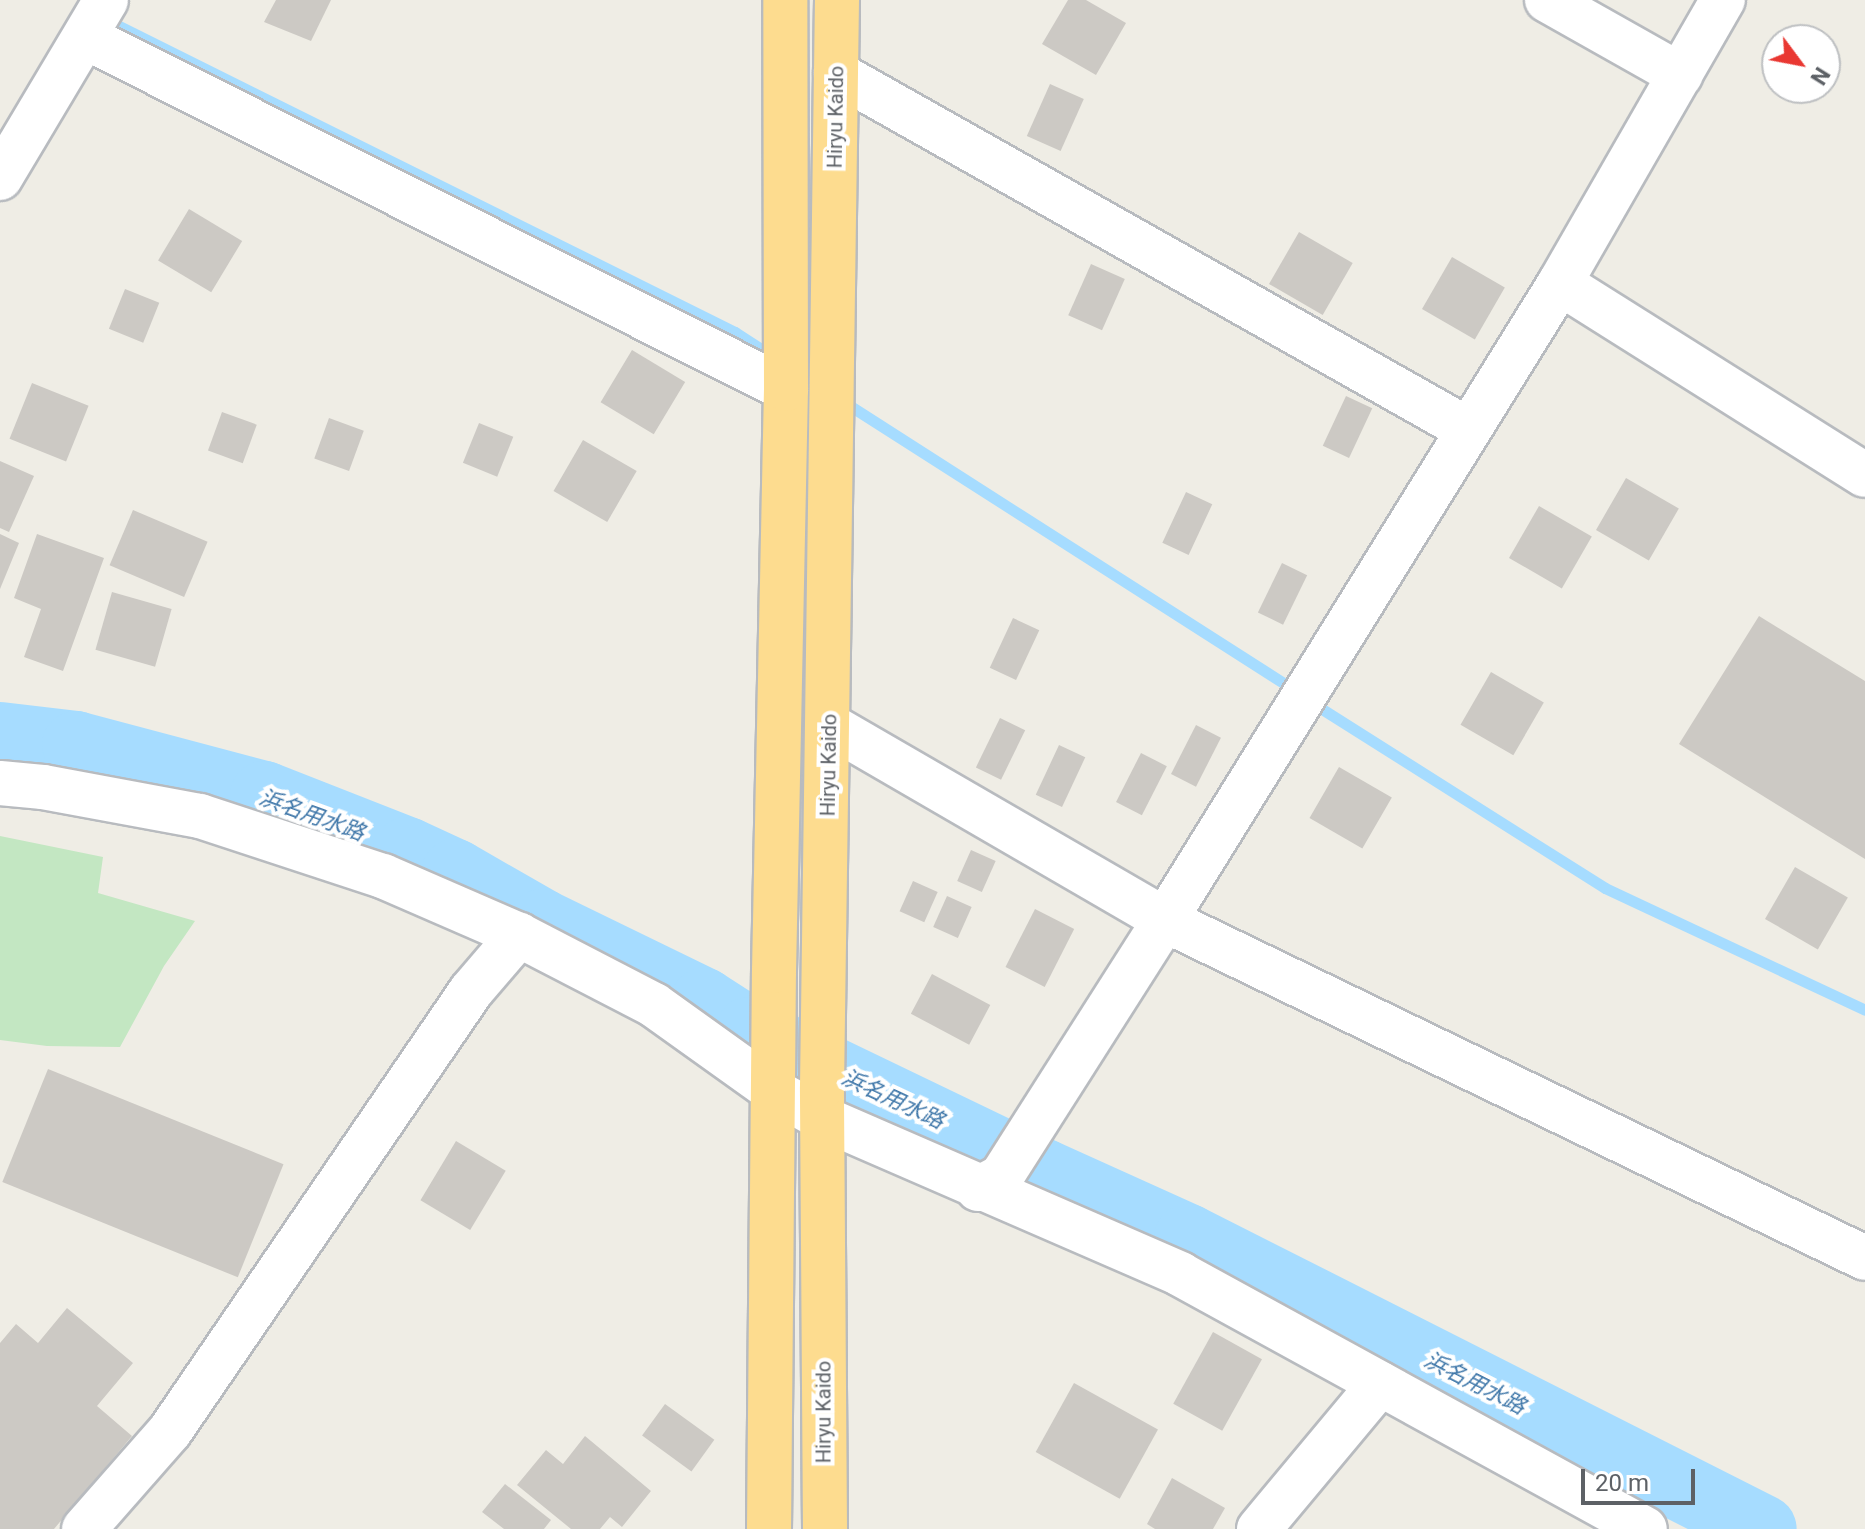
<!DOCTYPE html>
<meta charset="utf-8">
<style>
body{margin:0}
#map{position:relative;width:1865px;height:1529px;overflow:hidden;background:#efede5;font-family:Roboto,"Noto Sans JP",sans-serif}
div>[style]{position:absolute}
[style*='--x']{left:calc(var(--x)*1px);top:calc(var(--y)*1px);width:calc(var(--w)*1px);rotate:calc(var(--a)*1deg)}
.green>*{inset:0;background:#c3e7c2}
.stream>*{height:11px;margin:-5.5px;padding:0 5.5px;transform-origin:5.5px;border-radius:5.5px;background:#a6dcff}
.river>*{height:68px;margin:-34px;padding:0 34px;transform-origin:34px;border-radius:34px;background:#a6dcff}
.building>*{inset:0;background:#ccc9c4;transform-origin:0 0}
.roads{filter:drop-shadow(2px 0 #b8bbbf) drop-shadow(-2px 0 #b8bbbf) drop-shadow(0 2px #b8bbbf) drop-shadow(0 -2px #b8bbbf)}
.minor>*{height:44px;margin:-22px;padding:0 22px;transform-origin:22px;border-radius:22px;background:#fff}
.highway>*{height:44px;margin:-22px;padding:0 22px;transform-origin:22px;border-radius:22px;background:#fddc8f}
span{translate:-50% -50%;white-space:nowrap;text-align:center;line-height:1.15;-webkit-text-stroke:8px #fff;paint-order:stroke}
.street-label{font-size:20px;color:#5d6166}
.water-label{font-size:22px;color:#3f77a9;font-style:italic}
.north{position:absolute;left:1761px;top:24px;width:80px;height:80px;box-sizing:border-box;background:#fff;border:2px solid #bec0c2;border-radius:50%;rotate:122deg;font-size:22px;font-weight:700;line-height:32px;text-align:center;color:#5d6166}
.north::after{content:'';display:block;margin:auto;width:28px;height:36px;background:#e93832;clip-path:polygon(50% 0,100% 100%,50% 72%,0 100%)}
.scale{position:absolute;left:1581px;top:1469px;width:114px;height:36px;box-sizing:border-box;border:4px solid #5d6166;border-top:0;padding-left:10px;font-size:24px;line-height:28px;white-space:nowrap;color:#5d6166;-webkit-text-stroke:6px #fff;paint-order:stroke}
</style>
<div id="map">
<div class="green">
<div style="clip-path:polygon(0 836px,103px 857px,98px 893px,195px 921px,164px 966px,120px 1047px,47px 1046px,0 1040px)"></div>
</div>
<div class="stream">
<div style="--x:119;--y:26;--w:688;--a:26.42"></div>
<div style="--x:735;--y:332;--w:48;--a:33"></div>
<div style="--x:844;--y:402;--w:527;--a:32.6"></div>
<div style="--x:1322;--y:709;--w:335;--a:32.3"></div>
<div style="--x:1605;--y:888;--w:287;--a:25.1"></div>
</div>
<div class="river">
<div style="--x:0;--y:736;--w:77;--a:6.8"></div>
<div style="--x:76;--y:745;--w:195;--a:14.9"></div>
<div style="--x:264;--y:795;--w:154;--a:21.4"></div>
<div style="--x:407;--y:851;--w:53;--a:24.6"></div>
<div style="--x:455;--y:873;--w:100;--a:29.9"></div>
<div style="--x:542;--y:923;--w:180;--a:26"></div>
<div style="--x:704;--y:1002;--w:54;--a:32.8"></div>
<div style="--x:749;--y:1031;--w:327;--a:25.7"></div>
<div style="--x:1044;--y:1173;--w:158;--a:24.3"></div>
<div style="--x:1188;--y:1238;--w:644;--a:26.84"></div>
</div>
<div class="building">
<div style="clip-path:polygon(276px 0,331px 0,311px 41px,264px 22px)"></div>
<div style="clip-path:polygon(1068px 0,1086px 0,1126px 23px,1096px 75px,1042px 44px)"></div>
<div style="left:1050px;top:84px;width:37px;height:57px;rotate:24deg"></div>
<div style="left:189px;top:209px;width:62px;height:60px;rotate:31deg"></div>
<div style="left:1299px;top:232px;width:62px;height:60px;rotate:30deg"></div>
<div style="left:1452px;top:257px;width:61px;height:60px;rotate:30deg"></div>
<div style="left:1091px;top:264px;width:37px;height:56px;rotate:24deg"></div>
<div style="left:125px;top:289px;width:37px;height:43px;rotate:22deg"></div>
<div style="left:632px;top:350px;width:62px;height:61px;rotate:31deg"></div>
<div style="left:32px;top:383px;width:61px;height:60px;rotate:22deg"></div>
<div style="left:1346px;top:396px;width:29px;height:55px;rotate:25deg"></div>
<div style="left:222px;top:412px;width:37px;height:41px;rotate:20deg"></div>
<div style="left:329px;top:418px;width:37px;height:43px;rotate:20deg"></div>
<div style="left:479px;top:423px;width:37px;height:43px;rotate:22deg"></div>
<div style="left:583px;top:440px;width:62px;height:59px;rotate:30deg"></div>
<div style="clip-path:polygon(0 461px,34px 476px,9px 532px,0 528px)"></div>
<div style="left:1626px;top:478px;width:61px;height:60px;rotate:30deg"></div>
<div style="left:1186px;top:492px;width:29px;height:56px;rotate:25deg"></div>
<div style="left:1539px;top:506px;width:61px;height:60px;rotate:30deg"></div>
<div style="left:133px;top:510px;width:81px;height:60px;rotate:23deg"></div>
<div style="clip-path:polygon(0 534px,19px 543px,0 589px)"></div>
<div style="clip-path:polygon(37px 534px,104px 558px,63px 671px,24px 657px,41px 609px,14px 598px)"></div>
<div style="left:1282px;top:563px;width:28px;height:55px;rotate:26deg"></div>
<div style="left:112px;top:592px;width:62px;height:60px;rotate:16deg"></div>
<div style="clip-path:polygon(1759px 616px,1865px 681px,1865px 859px,1679px 744px)"></div>
<div style="left:1013px;top:618px;width:29px;height:55px;rotate:25deg"></div>
<div style="left:1491px;top:672px;width:61px;height:61px;rotate:30deg"></div>
<div style="left:1000px;top:718px;width:28px;height:55px;rotate:26deg"></div>
<div style="left:1196px;top:725px;width:28px;height:55px;rotate:27deg"></div>
<div style="left:1059px;top:745px;width:29px;height:55px;rotate:25deg"></div>
<div style="left:1141px;top:753px;width:29px;height:55px;rotate:27deg"></div>
<div style="left:1339px;top:767px;width:61px;height:59px;rotate:30deg"></div>
<div style="left:971px;top:850px;width:27px;height:34px;rotate:24deg"></div>
<div style="left:1795px;top:867px;width:61px;height:60px;rotate:30deg"></div>
<div style="left:913px;top:881px;width:27px;height:33px;rotate:24deg"></div>
<div style="left:947px;top:896px;width:27px;height:34px;rotate:24deg"></div>
<div style="left:1035px;top:909px;width:44px;height:65px;rotate:27deg"></div>
<div style="left:932px;top:974px;width:66px;height:45px;rotate:28deg"></div>
<div style="left:48px;top:1069px;width:254px;height:122px;rotate:22deg"></div>
<div style="left:456px;top:1141px;width:58px;height:69px;rotate:31deg"></div>
<div style="clip-path:polygon(67px 1308px,133px 1363px,97px 1406px,132px 1436px,54px 1529px,0 1529px,0 1343px,16px 1324px,38px 1343px)"></div>
<div style="left:1213px;top:1332px;width:56px;height:82px;rotate:29deg"></div>
<div style="left:1074px;top:1383px;width:96px;height:79px;rotate:29deg"></div>
<div style="left:665px;top:1404px;width:61px;height:39px;rotate:36deg"></div>
<div style="clip-path:polygon(585px 1436px,651px 1491px,622px 1527px,610px 1517px,600px 1529px,571px 1529px,517px 1485px,546px 1450px,563px 1464px)"></div>
<div style="clip-path:polygon(1172px 1478px,1225px 1508px,1213px 1529px,1155px 1529px,1147px 1524px)"></div>
<div style="clip-path:polygon(505px 1484px,551px 1520px,544px 1529px,504px 1529px,482px 1512px)"></div>
</div>
<div class="roads">
<div class="minor">
<div style="--x:1547;--y:0;--w:153;--a:29.4"></div>
<div style="--x:85;--y:37;--w:784;--a:26.66"></div>
<div style="--x:836;--y:73;--w:724;--a:29.43"></div>
<div style="--x:0;--y:178;--w:207;--a:-59.2"></div>
<div style="--x:1560;--y:283;--w:360;--a:32.2"></div>
<div style="--x:829;--y:725;--w:388;--a:30.1"></div>
<div style="--x:1165;--y:920;--w:777;--a:25.77"></div>
<div style="--x:0;--y:783;--w:43;--a:5.3"></div>
<div style="--x:43;--y:787;--w:160;--a:10.5"></div>
<div style="--x:200;--y:816;--w:193;--a:18.2"></div>
<div style="--x:383;--y:876;--w:148;--a:23.5"></div>
<div style="--x:519;--y:935;--w:152;--a:27.4"></div>
<div style="--x:654;--y:1005;--w:148;--a:35.6"></div>
<div style="--x:774;--y:1091;--w:55;--a:29.4"></div>
<div style="--x:822;--y:1118;--w:391;--a:23.5"></div>
<div style="--x:1180;--y:1274;--w:530;--a:28.74"></div>
<div style="--x:978;--y:1189;--w:26;--a:-28"></div>
<div style="--x:1001;--y:1177;--w:305;--a:-57.5"></div>
<div style="--x:1165;--y:920;--w:750;--a:-58.2"></div>
<div style="--x:1560;--y:283;--w:327;--a:-60.1"></div>
<div style="--x:84;--y:1529;--w:130;--a:-48.7"></div>
<div style="--x:170;--y:1431;--w:533;--a:-55.62"></div>
<div style="--x:471;--y:991;--w:74;--a:-49.4"></div>
<div style="--x:1259;--y:1529;--w:189;--a:-50.2"></div>
</div>
<div class="highway">
<div style="--x:769;--y:1529;--w:558;--a:-89.49"></div>
<div style="--x:774;--y:971;--w:582;--a:-88.82"></div>
<div style="--x:786;--y:389;--w:389;--a:-90.1"></div>
<div style="--x:825;--y:1529;--w:442;--a:-90.4"></div>
<div style="--x:822;--y:1087;--w:1087;--a:-89.21"></div>
</div>
</div>
<div class="street-label">
<span style="left:836px;top:117px;rotate:-89deg">Hiryu Kaido</span>
<span style="left:829px;top:765px;rotate:-89deg">Hiryu Kaido</span>
<span style="left:824px;top:1412px;rotate:-90deg">Hiryu Kaido</span>
</div>
<div class="water-label">
<span style="left:312px;top:815px;rotate:20deg">浜名用水路</span>
<span style="left:893px;top:1099px;rotate:25deg">浜名用水路</span>
<span style="left:1475px;top:1383px;rotate:27deg">浜名用水路</span>
</div>
<div class="north">N</div>
<div class="scale">20 m</div>
</div>
